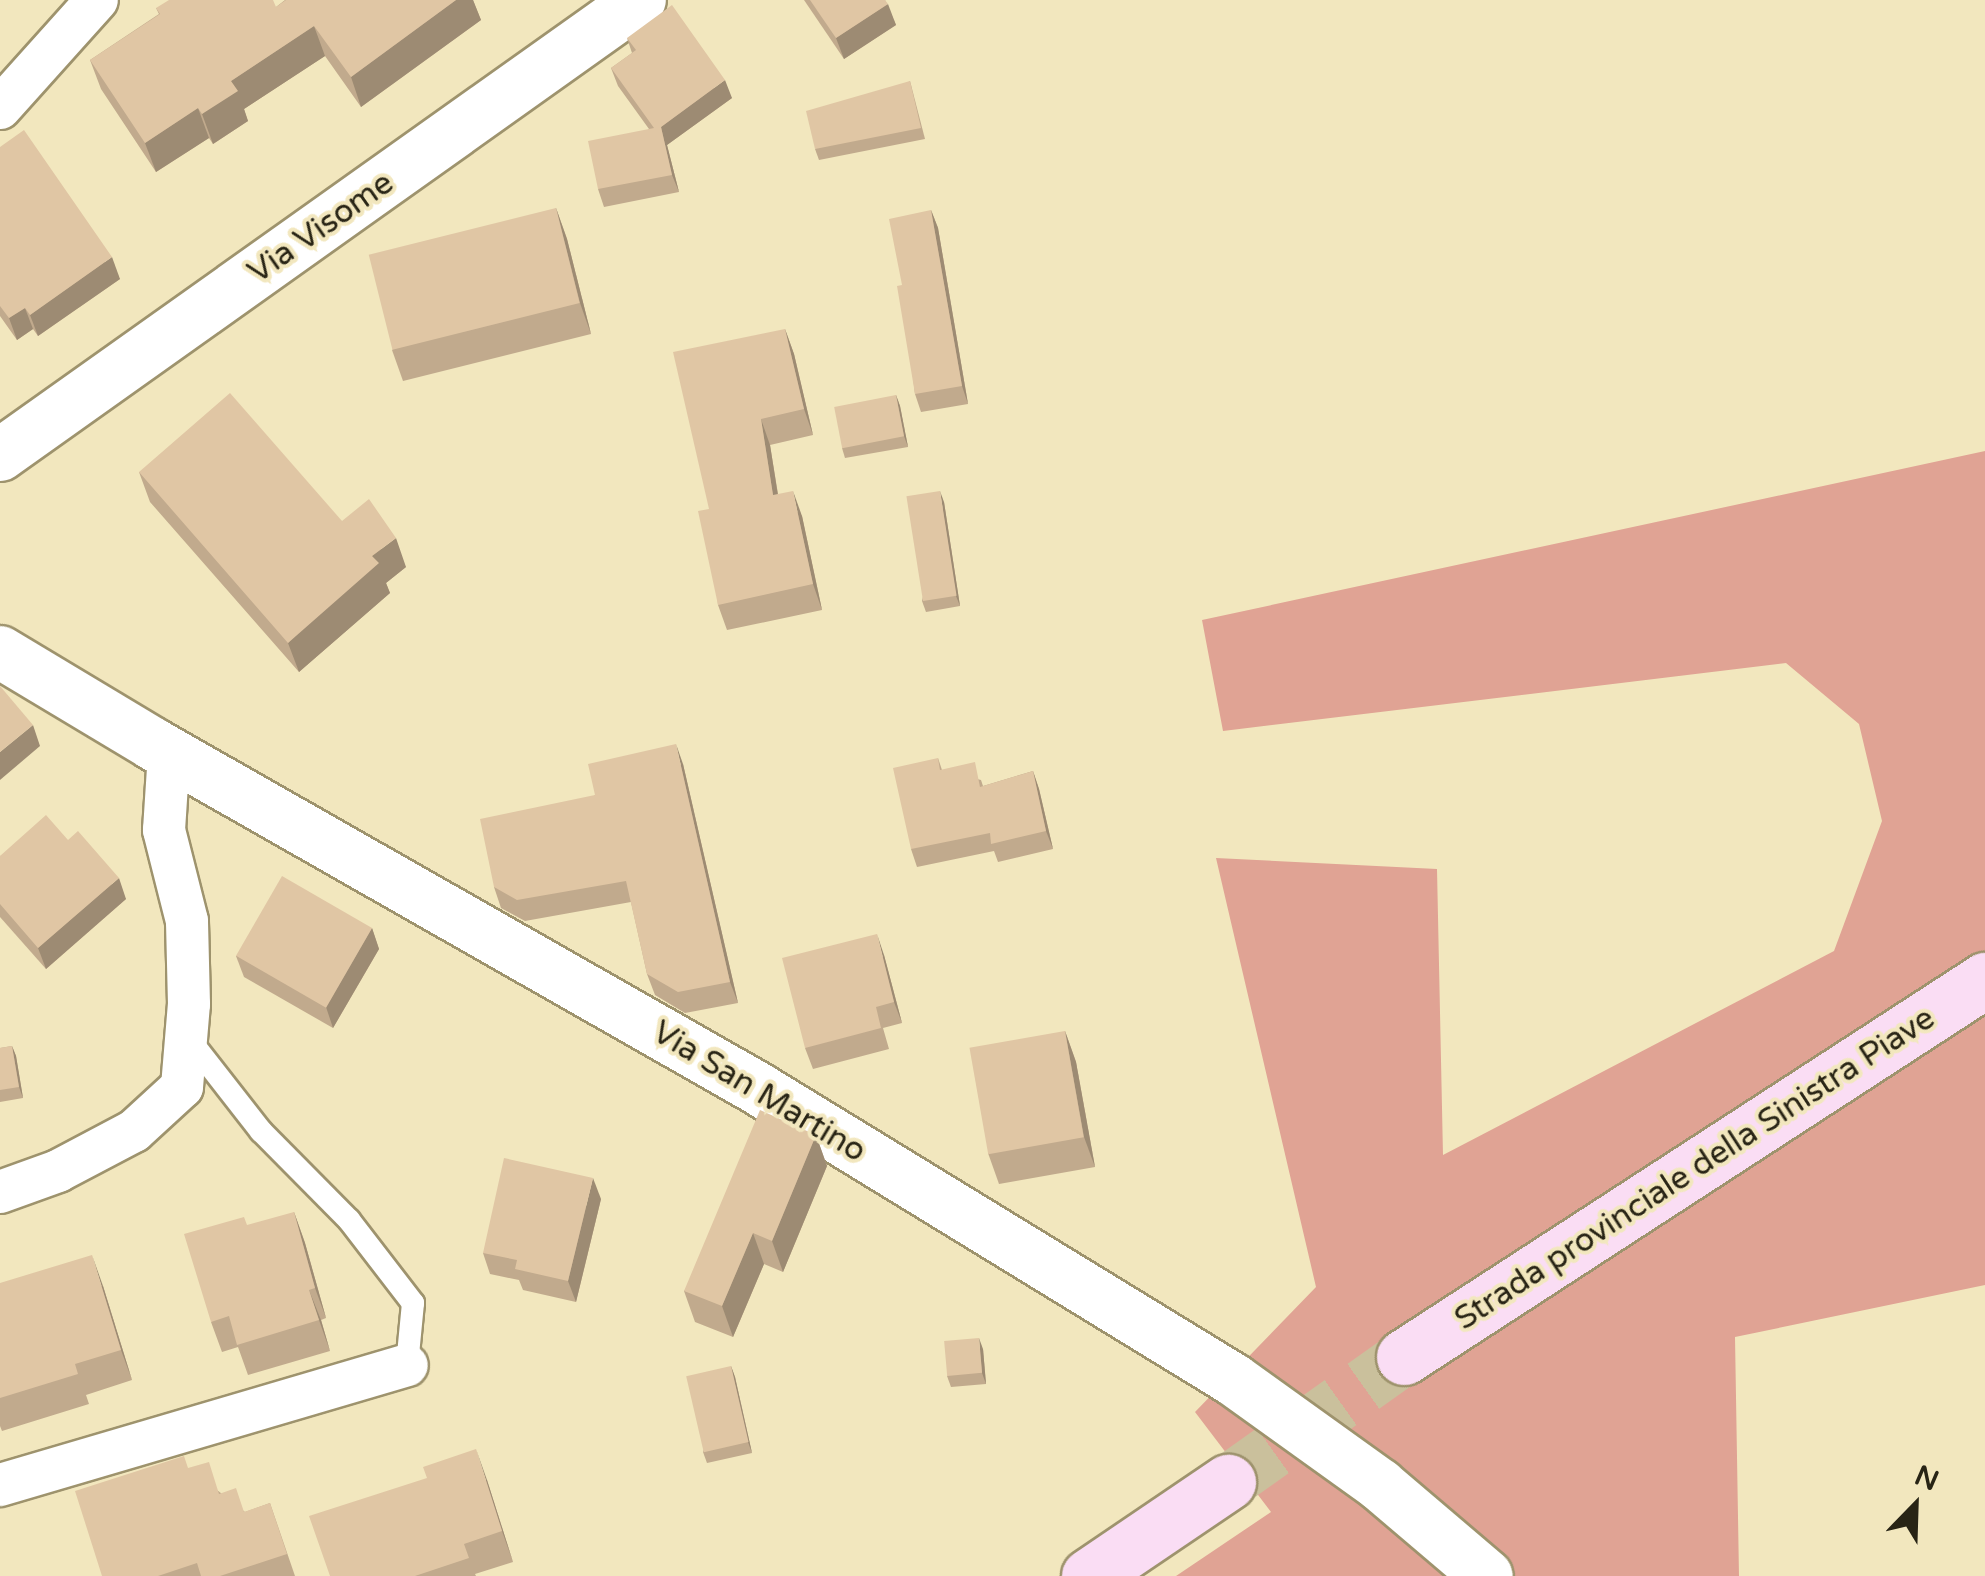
<!DOCTYPE html>
<style>
body{margin:0}
#map{position:relative;width:1985px;height:1576px;overflow:hidden;background:#f2e7be;font-family:"Varela Round",sans-serif}
div>[style]{position:absolute}
[style*='--x']{left:calc(var(--x)*1px);top:calc(var(--y)*1px);width:calc(var(--w)*1px);rotate:calc(var(--a)*1deg)}
.green>*{inset:0;background:#e0a394}
.secondary-tunnel>*{height:55px;margin-top:-27.5px;transform-origin:0;background:repeating-linear-gradient(90deg,#cac09c 0 55px,transparent 0 83px)}
.roads{filter:drop-shadow(2px 0 #9e936d) drop-shadow(-2px 0 #9e936d) drop-shadow(0 2px #9e936d) drop-shadow(0 -2px #9e936d)}
.service>*{height:22px;margin:-11px;padding:0 11px;transform-origin:11px;border-radius:11px;background:#fff}
.minor>*{height:42px;margin:-21px;padding:0 21px;transform-origin:21px;border-radius:21px;background:#fff}
.tertiary>*{height:52px;margin:-26px;padding:0 26px;transform-origin:26px;border-radius:26px;background:#fff}
.secondary>*{height:55px;margin:-27.5px;padding:0 27.5px;transform-origin:27.5px;border-radius:27.5px;background:#faddf4}
.wall>*{inset:0;background:#c1aa8d}
.shaded-wall>*{inset:0;background:#9d8b73}
.building>*{inset:0;background:#e0c6a4;transform-origin:0 0}
span{translate:-50% -50%;white-space:nowrap;text-align:center;line-height:1.15;-webkit-text-stroke:8px #f2e7be;paint-order:stroke}
.street-label{font-size:32px;color:#282415}
.north{position:absolute;left:1865px;top:1456px;width:100px;height:100px;-webkit-text-stroke:8px #f2e7be;paint-order:stroke;rotate:23deg;font-size:28px;font-weight:700;line-height:40px;text-align:center;color:#282415}
.north::after{content:'';display:block;margin:auto;width:35px;height:45px;background:#282415;clip-path:polygon(50% 0,100% 100%,50% 72%,0 100%)}
</style>
<div id="map">
<div class="green">
<div style="clip-path:polygon(1985px 451px,1985px 1285px,1735px 1337px,1739px 1576px,1176px 1576px,1271px 1512px,1195px 1412px,1316px 1287px,1216px 858px,1437px 869px,1443px 1155px,1834px 951px,1882px 821px,1859px 724px,1786px 663px,1223px 731px,1202px 620px)"></div>
</div>
<div class="secondary-tunnel">
<div style="--x:1228;--y:1482;--w:216;--a:-35.4"></div>
</div>
<div class="roads">
<div class="service">
<div style="--x:189;--y:1039;--w:117;--a:52"></div>
<div style="--x:261;--y:1131;--w:125;--a:45.3"></div>
<div style="--x:349;--y:1220;--w:105;--a:52.4"></div>
<div style="--x:413;--y:1303;--w:62;--a:95.5"></div>
</div>
<div class="minor">
<div style="--x:0;--y:108;--w:145;--a:-48.1"></div>
<div style="--x:0;--y:1192;--w:62;--a:-19.9"></div>
<div style="--x:58;--y:1171;--w:86;--a:-27.8"></div>
<div style="--x:134;--y:1131;--w:65;--a:-42.5"></div>
<div style="--x:182;--y:1087;--w:83;--a:-85.2"></div>
<div style="--x:189;--y:1004;--w:83;--a:-91.4"></div>
<div style="--x:187;--y:921;--w:94;--a:-104.2"></div>
<div style="--x:164;--y:830;--w:77;--a:-86.3"></div>
<div style="--x:0;--y:1485;--w:424;--a:-16.4"></div>
</div>
<div class="tertiary">
<div style="--x:0;--y:455;--w:785;--a:-35.41"></div>
<div style="--x:0;--y:652;--w:179;--a:31"></div>
<div style="--x:153;--y:744;--w:695;--a:29.66"></div>
<div style="--x:757;--y:1088;--w:559;--a:31.47"></div>
<div style="--x:1234;--y:1380;--w:180;--a:35.7"></div>
<div style="--x:1380;--y:1485;--w:140;--a:40.4"></div>
</div>
<div class="secondary">
<div style="--x:1404;--y:1357;--w:693;--a:-32.98"></div>
<div style="--x:1089;--y:1576;--w:168;--a:-34.1"></div>
</div>
</div>
<div class="wall">
<div style="clip-path:polygon(285px 0,473px 0,481px 20px,361px 107px,325px 56px,244px 109px,248px 121px,213px 144px,209px 138px,156px 172px,101px 89px,90px 60px,159px 14px,156px 8px,276px 7px)"></div>
<div style="clip-path:polygon(804px 0,885px 0,896px 25px,844px 59px)"></div>
<div style="clip-path:polygon(627px 38px,732px 98px,667px 145px,679px 192px,604px 207px,598px 189px,649px 129px,618px 86px,611px 68px,632px 53px)"></div>
<div style="clip-path:polygon(910px 81px,925px 139px,819px 160px,815px 149px)"></div>
<div style="clip-path:polygon(0 147px,120px 279px,38px 336px,33px 329px,17px 340px,0 316px)"></div>
<div style="clip-path:polygon(556px 208px,567px 239px,591px 334px,403px 381px,392px 350px)"></div>
<div style="clip-path:polygon(931px 210px,938px 228px,968px 404px,921px 412px,915px 394px,902px 285px)"></div>
<div style="clip-path:polygon(785px 329px,794px 354px,813px 435px,770px 445px,778px 494px,802px 516px,822px 610px,727px 630px,718px 605px,709px 509px)"></div>
<div style="clip-path:polygon(896px 395px,900px 406px,908px 447px,845px 458px,842px 448px)"></div>
<div style="clip-path:polygon(139px 472px,342px 521px,406px 567px,386px 583px,390px 593px,299px 672px,150px 502px)"></div>
<div style="clip-path:polygon(944px 502px,960px 606px,926px 612px,922px 601px)"></div>
<div style="clip-path:polygon(938px 758px,942px 770px,981px 780px,983px 786px,1033px 771px,1039px 789px,1053px 849px,998px 862px,994px 851px,917px 867px,911px 849px)"></div>
<div style="clip-path:polygon(683px 764px,738px 1003px,685px 1013px,655px 995px,647px 974px,631px 902px,525px 921px,501px 908px,494px 887px,595px 795px)"></div>
<div style="clip-path:polygon(68px 840px,126px 899px,46px 969px,0 917px,0 856px)"></div>
<div style="clip-path:polygon(372px 928px,379px 949px,333px 1028px,244px 977px,236px 956px)"></div>
<div style="clip-path:polygon(884px 955px,902px 1023px,883px 1028px,889px 1049px,813px 1069px,805px 1048px)"></div>
<div style="clip-path:polygon(1065px 1031px,1076px 1062px,1095px 1167px,999px 1184px,988px 1153px)"></div>
<div style="clip-path:polygon(12px 1046px,16px 1056px,23px 1098px,0 1102px,0 1048px)"></div>
<div style="clip-path:polygon(816px 1135px,827px 1166px,783px 1272px,764px 1264px,733px 1337px,695px 1322px,684px 1291px)"></div>
<div style="clip-path:polygon(601px 1199px,576px 1302px,523px 1290px,519px 1280px,490px 1274px,483px 1253px)"></div>
<div style="clip-path:polygon(294px 1212px,305px 1243px,326px 1318px,321px 1320px,330px 1351px,248px 1375px,238px 1347px,222px 1352px,211px 1322px)"></div>
<div style="clip-path:polygon(0 1283px,103px 1286px,132px 1380px,86px 1395px,89px 1404px,2px 1431px,0 1426px)"></div>
<div style="clip-path:polygon(983px 1349px,986px 1384px,951px 1387px,947px 1376px)"></div>
<div style="clip-path:polygon(731px 1366px,735px 1377px,752px 1453px,707px 1463px,703px 1452px)"></div>
<div style="clip-path:polygon(189px 1468px,245px 1512px,270px 1503px,295px 1576px,102px 1576px)"></div>
<div style="clip-path:polygon(487px 1480px,513px 1562px,475px 1574px,476px 1576px,330px 1576px)"></div>
</div>
<div class="shaded-wall">
<div style="clip-path:polygon(456px 0,473px 0,481px 20px,361px 107px,351px 77px)"></div>
<div style="clip-path:polygon(888px 4px,896px 25px,844px 59px,836px 38px)"></div>
<div style="clip-path:polygon(314px 26px,325px 56px,244px 109px,248px 121px,213px 144px,202px 114px,231px 81px)"></div>
<div style="clip-path:polygon(725px 80px,732px 98px,667px 145px,679px 192px,672px 175px,661px 127px)"></div>
<div style="clip-path:polygon(198px 108px,209px 138px,156px 172px,145px 143px)"></div>
<div style="clip-path:polygon(556px 208px,567px 239px,591px 334px,580px 303px)"></div>
<div style="clip-path:polygon(931px 210px,938px 228px,968px 404px,962px 386px)"></div>
<div style="clip-path:polygon(112px 257px,120px 279px,38px 336px,30px 315px)"></div>
<div style="clip-path:polygon(25px 308px,33px 329px,17px 340px,9px 318px)"></div>
<div style="clip-path:polygon(785px 329px,794px 354px,813px 435px,804px 409px)"></div>
<div style="clip-path:polygon(896px 395px,900px 406px,908px 447px,904px 436px)"></div>
<div style="clip-path:polygon(761px 419px,770px 445px,782px 521px,773px 495px)"></div>
<div style="clip-path:polygon(793px 491px,802px 516px,822px 610px,813px 584px)"></div>
<div style="clip-path:polygon(940px 491px,944px 502px,960px 606px,956px 596px)"></div>
<div style="clip-path:polygon(396px 538px,406px 567px,386px 583px,390px 593px,299px 672px,288px 643px,372px 556px)"></div>
<div style="clip-path:polygon(33px 725px,40px 746px,0 780px,0 752px)"></div>
<div style="clip-path:polygon(676px 744px,683px 764px,738px 1003px,730px 982px)"></div>
<div style="clip-path:polygon(1033px 771px,1039px 789px,1053px 849px,1046px 831px)"></div>
<div style="clip-path:polygon(119px 878px,126px 899px,46px 969px,38px 948px)"></div>
<div style="clip-path:polygon(372px 928px,379px 949px,333px 1028px,326px 1007px)"></div>
<div style="clip-path:polygon(877px 934px,884px 955px,902px 1023px,894px 1002px)"></div>
<div style="clip-path:polygon(1065px 1031px,1076px 1062px,1095px 1167px,1084px 1137px)"></div>
<div style="clip-path:polygon(12px 1046px,16px 1056px,23px 1098px,19px 1087px)"></div>
<div style="clip-path:polygon(816px 1135px,827px 1166px,783px 1272px,772px 1241px)"></div>
<div style="clip-path:polygon(593px 1178px,601px 1199px,576px 1302px,568px 1281px)"></div>
<div style="clip-path:polygon(294px 1212px,305px 1243px,326px 1318px,315px 1288px)"></div>
<div style="clip-path:polygon(753px 1233px,764px 1264px,733px 1337px,722px 1306px)"></div>
<div style="clip-path:polygon(92px 1255px,103px 1286px,132px 1380px,121px 1350px)"></div>
<div style="clip-path:polygon(309px 1290px,321px 1320px,330px 1351px,319px 1320px)"></div>
<div style="clip-path:polygon(979px 1338px,983px 1349px,986px 1384px,982px 1373px)"></div>
<div style="clip-path:polygon(731px 1366px,735px 1377px,752px 1453px,748px 1442px)"></div>
<div style="clip-path:polygon(476px 1449px,487px 1480px,513px 1562px,502px 1531px)"></div>
</div>
<div class="building">
<div style="clip-path:polygon(169px 0,273px 0,276px 7px,286px 0,456px 0,351px 77px,314px 26px,231px 81px,238px 91px,202px 114px,198px 108px,145px 143px,90px 60px,160px 14px,156px 8px)"></div>
<div style="clip-path:polygon(810px 0,885px 0,888px 4px,836px 38px)"></div>
<div style="clip-path:polygon(672px 5px,725px 80px,661px 127px,672px 175px,598px 189px,588px 141px,654px 128px,611px 68px,636px 50px,627px 38px)"></div>
<div style="clip-path:polygon(910px 81px,921px 128px,815px 149px,806px 111px)"></div>
<div style="clip-path:polygon(24px 130px,112px 257px,30px 315px,25px 308px,9px 318px,0 306px,0 147px)"></div>
<div style="left:556px;top:208px;width:98px;height:193px;rotate:76deg"></div>
<div style="clip-path:polygon(931px 210px,962px 386px,915px 394px,897px 286px,902px 285px,889px 219px)"></div>
<div style="clip-path:polygon(785px 329px,804px 409px,761px 419px,773px 495px,793px 491px,813px 584px,718px 605px,698px 511px,709px 509px,673px 352px)"></div>
<div style="clip-path:polygon(230px 393px,342px 521px,369px 499px,396px 538px,372px 556px,379px 563px,288px 643px,139px 472px)"></div>
<div style="left:896px;top:395px;width:42px;height:63px;rotate:79deg"></div>
<div style="left:940px;top:491px;width:106px;height:34px;rotate:81deg"></div>
<div style="clip-path:polygon(0 686px,33px 725px,0 752px)"></div>
<div style="clip-path:polygon(676px 744px,730px 982px,678px 992px,647px 974px,626px 881px,517px 900px,494px 887px,480px 819px,595px 795px,588px 764px)"></div>
<div style="clip-path:polygon(938px 758px,940px 770px,975px 762px,980px 787px,1033px 771px,1046px 831px,991px 844px,990px 833px,911px 849px,893px 768px)"></div>
<div style="clip-path:polygon(46px 815px,68px 840px,78px 831px,119px 878px,38px 948px,0 904px,0 856px)"></div>
<div style="left:282px;top:876px;width:104px;height:92px;rotate:30deg"></div>
<div style="clip-path:polygon(877px 934px,894px 1002px,876px 1007px,881px 1028px,805px 1048px,782px 958px)"></div>
<div style="left:1065px;top:1031px;width:108px;height:97px;rotate:80deg"></div>
<div style="clip-path:polygon(12px 1046px,19px 1087px,0 1090px,0 1048px)"></div>
<div style="clip-path:polygon(760px 1110px,816px 1135px,772px 1241px,753px 1233px,722px 1306px,684px 1291px)"></div>
<div style="clip-path:polygon(504px 1158px,593px 1178px,568px 1281px,515px 1269px,517px 1260px,483px 1253px)"></div>
<div style="clip-path:polygon(294px 1212px,315px 1288px,309px 1290px,319px 1320px,237px 1345px,229px 1316px,211px 1322px,184px 1234px,244px 1217px,247px 1225px)"></div>
<div style="clip-path:polygon(92px 1255px,121px 1350px,75px 1364px,78px 1374px,0 1398px,0 1283px)"></div>
<div style="left:979px;top:1338px;width:35px;height:35px;rotate:85deg"></div>
<div style="left:731px;top:1366px;width:78px;height:46px;rotate:77deg"></div>
<div style="clip-path:polygon(476px 1449px,502px 1531px,464px 1544px,469px 1558px,415px 1576px,330px 1576px,309px 1516px,427px 1478px,423px 1467px)"></div>
<div style="clip-path:polygon(184px 1456px,188px 1468px,209px 1462px,219px 1494px,236px 1488px,244px 1512px,270px 1503px,287px 1554px,220px 1576px,201px 1576px,197px 1563px,158px 1576px,102px 1576px,75px 1491px)"></div>
</div>
<div class="street-label">
<span style="left:321px;top:228px;rotate:-35deg">Via Visome</span>
<span style="left:759px;top:1092px;rotate:31deg">Via San Martino</span>
<span style="left:1695px;top:1169px;rotate:-33deg">Strada provinciale della Sinistra Piave</span>
</div>
<div class="north">N</div>
</div>
